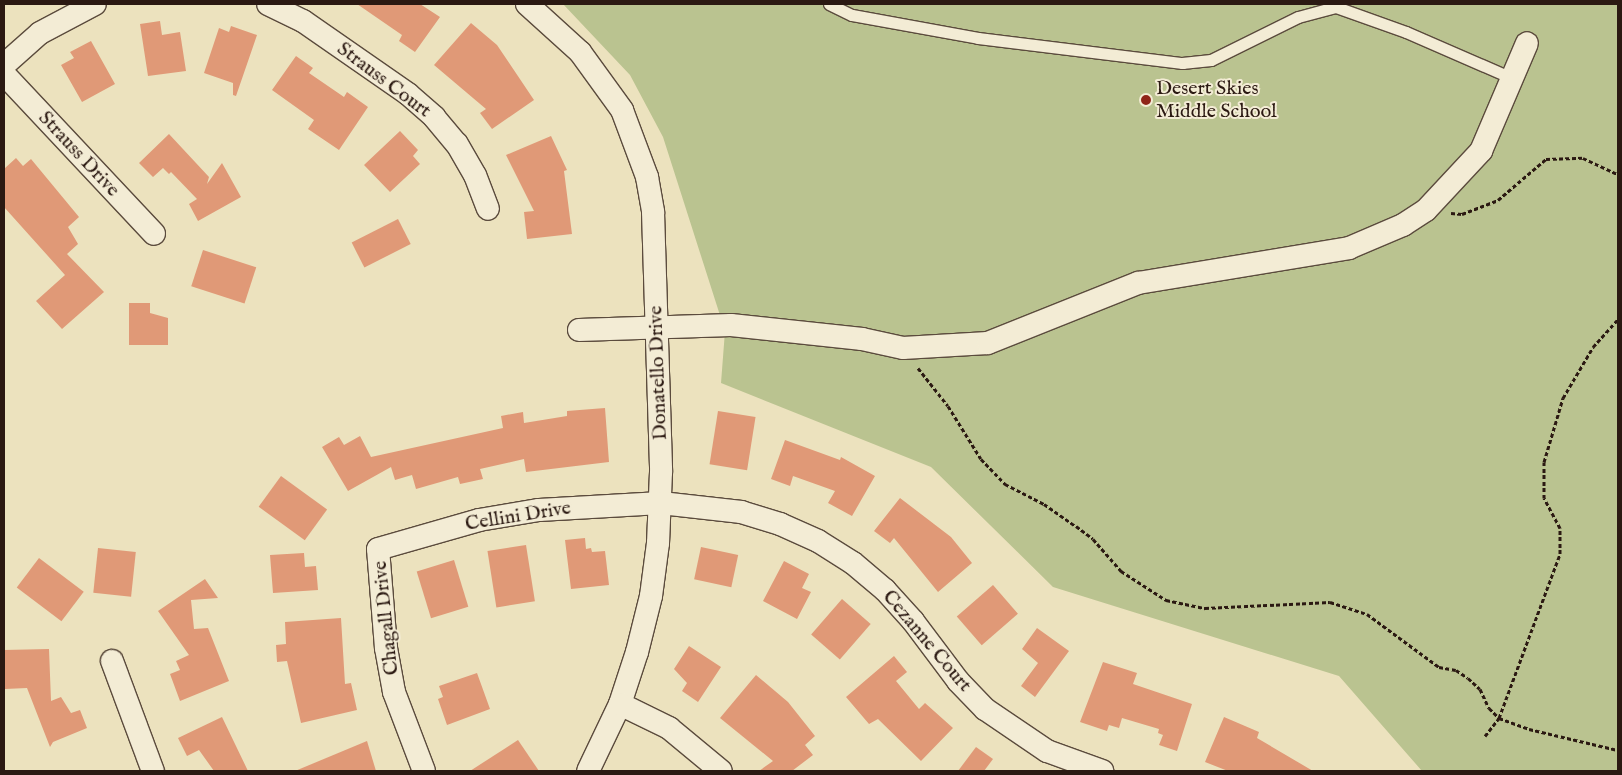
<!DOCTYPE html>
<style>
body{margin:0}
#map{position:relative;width:1622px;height:775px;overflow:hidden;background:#ece2be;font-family:"IM FELL English",serif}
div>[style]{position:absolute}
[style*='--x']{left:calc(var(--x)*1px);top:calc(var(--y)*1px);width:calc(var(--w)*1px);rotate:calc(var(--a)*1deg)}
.green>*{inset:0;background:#bac390}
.building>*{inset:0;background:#e09977;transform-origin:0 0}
.path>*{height:3px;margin-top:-1.5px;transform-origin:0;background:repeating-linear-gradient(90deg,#2b1912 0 4px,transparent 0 6.5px)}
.roads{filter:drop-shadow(1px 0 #5b4b3d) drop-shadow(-1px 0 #5b4b3d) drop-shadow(0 1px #5b4b3d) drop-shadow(0 -1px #5b4b3d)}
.service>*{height:11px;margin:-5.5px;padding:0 5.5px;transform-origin:5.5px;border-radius:5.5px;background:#f3ecd5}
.minor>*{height:22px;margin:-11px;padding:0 11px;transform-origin:11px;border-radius:11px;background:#f3ecd5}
.dots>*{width:14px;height:14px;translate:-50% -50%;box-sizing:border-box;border:2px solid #f3ecd5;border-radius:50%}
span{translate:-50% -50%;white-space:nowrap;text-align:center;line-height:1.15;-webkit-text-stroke:4px #f3ecd5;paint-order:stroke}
.street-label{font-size:20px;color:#2b1912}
.poi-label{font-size:20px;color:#2b1912}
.left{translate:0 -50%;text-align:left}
.frame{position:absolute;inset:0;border:5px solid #2b1912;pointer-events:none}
</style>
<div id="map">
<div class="green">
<div style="clip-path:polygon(563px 4px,1618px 4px,1618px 771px,1422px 771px,1339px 676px,1053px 587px,931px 467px,721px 383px,725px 331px,663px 137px,630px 75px)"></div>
</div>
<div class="building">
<div style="clip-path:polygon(357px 4px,420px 4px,440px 17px,415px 52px,399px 41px,402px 35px)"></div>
<div style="clip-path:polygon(160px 21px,162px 35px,180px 32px,186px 71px,148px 76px,140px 24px)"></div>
<div style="clip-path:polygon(471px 23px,497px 45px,534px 100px,492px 129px,480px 113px,486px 109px,434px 65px)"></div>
<div style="clip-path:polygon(231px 26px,257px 35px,236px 96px,233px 95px,233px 83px,204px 73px,219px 28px,229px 32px)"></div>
<div style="clip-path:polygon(91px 41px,115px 84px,82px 102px,61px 65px,74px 58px,70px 52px)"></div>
<div style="clip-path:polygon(296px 56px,313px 68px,309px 73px,344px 97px,347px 92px,368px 107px,339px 150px,308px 129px,314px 120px,272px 90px)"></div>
<div style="clip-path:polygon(400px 131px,418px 150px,413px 156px,420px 164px,390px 192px,364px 165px)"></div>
<div style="clip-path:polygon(169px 134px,209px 177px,207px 184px,222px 163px,241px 197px,198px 221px,189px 204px,197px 199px,171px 172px,169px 174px,163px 168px,153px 177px,139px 163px)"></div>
<div style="clip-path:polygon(551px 136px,567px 170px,564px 171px,572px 234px,527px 239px,524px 212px,534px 211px,506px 155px)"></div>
<div style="clip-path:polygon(16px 158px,23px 166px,31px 159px,79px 217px,68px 227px,78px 244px,67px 254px,104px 292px,62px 329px,36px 301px,65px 275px,4px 207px,4px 169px)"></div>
<div style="left:398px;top:219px;width:28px;height:52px;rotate:63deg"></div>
<div style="left:203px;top:250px;width:56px;height:38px;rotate:18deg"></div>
<div style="clip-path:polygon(129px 303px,150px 303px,150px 313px,168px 318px,168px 345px,129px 345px)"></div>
<div style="clip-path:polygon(605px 408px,609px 462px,526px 472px,524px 459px,480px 469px,483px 479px,460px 484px,458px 477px,416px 489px,412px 475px,395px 480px,391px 467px,348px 491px,322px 447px,339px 437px,344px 445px,360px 436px,371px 457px,503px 428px,501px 416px,523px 412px,524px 423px,567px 416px,567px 411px)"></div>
<div style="left:718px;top:411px;width:38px;height:54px;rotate:9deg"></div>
<div style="clip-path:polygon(785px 440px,840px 460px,841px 457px,875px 476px,852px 516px,828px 503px,835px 491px,793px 476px,790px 486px,771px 479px)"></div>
<div style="left:281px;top:476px;width:57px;height:38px;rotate:36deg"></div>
<div style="clip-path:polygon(900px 498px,951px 537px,972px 563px,938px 592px,894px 538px,890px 543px,874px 531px)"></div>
<div style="clip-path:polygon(585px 538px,586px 549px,591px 548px,592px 552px,605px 551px,609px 585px,571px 589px,565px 540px)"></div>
<div style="left:526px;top:545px;width:57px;height:39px;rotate:81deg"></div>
<div style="left:701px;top:547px;width:38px;height:33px;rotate:12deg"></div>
<div style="left:98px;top:548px;width:38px;height:45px;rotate:6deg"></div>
<div style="clip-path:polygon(304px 553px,305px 567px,316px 566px,318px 590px,273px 593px,270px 555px)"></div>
<div style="left:39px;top:558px;width:56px;height:37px;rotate:37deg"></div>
<div style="left:454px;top:560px;width:49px;height:39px;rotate:73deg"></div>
<div style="clip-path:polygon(784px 561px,809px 574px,802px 588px,811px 592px,797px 619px,763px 601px)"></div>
<div style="clip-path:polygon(205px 579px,218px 598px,191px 600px,194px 629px,208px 628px,229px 681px,180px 701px,170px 674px,180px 670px,176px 661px,189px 655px,158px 611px)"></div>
<div style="left:993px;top:585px;width:38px;height:48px;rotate:49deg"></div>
<div style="left:842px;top:599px;width:38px;height:47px;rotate:41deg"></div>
<div style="clip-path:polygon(341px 618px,345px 684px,351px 683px,357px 710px,301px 723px,287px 661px,277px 662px,276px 645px,286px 644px,285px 622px)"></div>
<div style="clip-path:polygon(1037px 628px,1069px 651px,1035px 697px,1021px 686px,1038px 663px,1022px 649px)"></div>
<div style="clip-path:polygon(689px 646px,721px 667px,698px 702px,682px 691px,687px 683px,674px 669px)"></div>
<div style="clip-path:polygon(49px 649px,51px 701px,61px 697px,71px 713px,80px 710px,87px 728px,53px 742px,50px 747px,27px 688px,5px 689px,4px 665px,4px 650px)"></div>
<div style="clip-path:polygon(894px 656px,907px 672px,896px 681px,919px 709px,925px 703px,953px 728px,921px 761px,878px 719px,869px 724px,846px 697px)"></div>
<div style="clip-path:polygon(1103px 662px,1137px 673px,1133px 684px,1192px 704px,1177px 751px,1159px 745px,1163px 735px,1158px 733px,1159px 729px,1122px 718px,1119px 728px,1109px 725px,1107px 731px,1080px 722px)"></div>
<div style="clip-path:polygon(477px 673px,490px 709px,447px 725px,438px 699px,443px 697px,439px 686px)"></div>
<div style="clip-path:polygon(756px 675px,788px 702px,815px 736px,805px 745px,813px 755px,792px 771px,759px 771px,773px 761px,720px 718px)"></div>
<div style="clip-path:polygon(222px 717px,248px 771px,214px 771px,199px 750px,187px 756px,178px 738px)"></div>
<div style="clip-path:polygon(1224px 717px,1259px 732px,1257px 738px,1313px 771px,1228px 771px,1205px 762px)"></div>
<div style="clip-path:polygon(518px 740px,539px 771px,470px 771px)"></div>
<div style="clip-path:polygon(367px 741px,376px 771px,295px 771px)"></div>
<div style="clip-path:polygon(976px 747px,993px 759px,984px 771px,958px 771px)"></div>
</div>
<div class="path">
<div style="--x:1451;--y:213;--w:11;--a:5"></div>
<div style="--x:1462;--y:214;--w:39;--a:-21"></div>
<div style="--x:1498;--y:200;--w:63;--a:-40.5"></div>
<div style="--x:1546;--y:159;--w:37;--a:-2"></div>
<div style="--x:1583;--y:158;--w:38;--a:25"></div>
<div style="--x:918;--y:368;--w:48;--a:51.7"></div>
<div style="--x:948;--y:406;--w:62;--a:58.1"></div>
<div style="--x:981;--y:459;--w:35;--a:46"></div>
<div style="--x:1005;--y:484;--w:44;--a:27.1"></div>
<div style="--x:1044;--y:504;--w:39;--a:35"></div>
<div style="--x:1076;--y:526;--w:21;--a:37"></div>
<div style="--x:1093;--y:539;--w:43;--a:48.8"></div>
<div style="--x:1121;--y:571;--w:54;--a:32.8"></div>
<div style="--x:1166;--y:600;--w:40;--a:12"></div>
<div style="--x:1205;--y:608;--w:125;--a:-2.7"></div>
<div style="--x:1330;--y:602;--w:39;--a:18"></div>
<div style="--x:1367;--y:614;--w:89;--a:36.4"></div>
<div style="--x:1439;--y:667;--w:17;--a:10"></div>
<div style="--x:1456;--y:670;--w:14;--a:34"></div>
<div style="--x:1468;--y:678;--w:16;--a:43"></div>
<div style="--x:1480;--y:689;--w:21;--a:65"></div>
<div style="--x:1489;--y:708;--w:14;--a:45"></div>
<div style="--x:1499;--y:718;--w:32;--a:20"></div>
<div style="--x:1529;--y:729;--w:91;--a:13.3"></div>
<div style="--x:1485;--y:736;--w:23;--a:-52"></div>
<div style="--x:1499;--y:718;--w:175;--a:-69.6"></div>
<div style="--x:1560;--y:554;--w:26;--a:-90"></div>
<div style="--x:1560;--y:528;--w:34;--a:-118"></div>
<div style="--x:1544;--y:498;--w:36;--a:-90"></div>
<div style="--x:1544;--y:462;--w:67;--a:-73.5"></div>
<div style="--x:1563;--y:398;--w:59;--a:-59.5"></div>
<div style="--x:1593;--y:347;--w:38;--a:-48"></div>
</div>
<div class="roads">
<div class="service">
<div style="--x:829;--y:4;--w:25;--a:26"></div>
<div style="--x:852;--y:15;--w:128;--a:10.3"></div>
<div style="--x:978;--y:38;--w:206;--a:7"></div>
<div style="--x:1182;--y:63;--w:29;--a:-6"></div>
<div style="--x:1211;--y:60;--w:97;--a:-26.3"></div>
<div style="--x:1298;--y:17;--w:39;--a:-15"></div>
<div style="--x:1336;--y:7;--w:74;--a:19.7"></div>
<div style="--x:1406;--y:32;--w:116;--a:23.5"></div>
</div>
<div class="minor">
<div style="--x:268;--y:4;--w:39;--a:26"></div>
<div style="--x:303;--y:21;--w:128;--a:34.8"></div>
<div style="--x:408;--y:94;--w:35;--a:41"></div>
<div style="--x:434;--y:117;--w:35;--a:50"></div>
<div style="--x:457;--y:144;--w:36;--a:60"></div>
<div style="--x:475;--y:175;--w:36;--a:69"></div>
<div style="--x:527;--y:4;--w:72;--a:42.2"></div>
<div style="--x:580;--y:52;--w:72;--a:54.1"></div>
<div style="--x:622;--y:110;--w:72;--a:69.5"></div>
<div style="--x:647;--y:177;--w:36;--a:80"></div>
<div style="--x:653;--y:212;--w:260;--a:88.2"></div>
<div style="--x:661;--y:472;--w:71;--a:92.4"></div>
<div style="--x:658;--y:543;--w:53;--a:97.5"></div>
<div style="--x:651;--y:596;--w:58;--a:104"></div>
<div style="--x:637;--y:652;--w:55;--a:108.1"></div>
<div style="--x:620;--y:704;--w:74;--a:115.5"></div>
<div style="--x:4;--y:65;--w:48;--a:-41.6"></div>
<div style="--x:40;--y:33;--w:62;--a:-27.8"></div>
<div style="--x:4;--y:74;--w:219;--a:46.8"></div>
<div style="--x:579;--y:330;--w:152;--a:-1.9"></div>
<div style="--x:731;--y:325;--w:132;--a:6.1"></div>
<div style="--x:862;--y:339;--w:42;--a:12.4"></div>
<div style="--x:903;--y:348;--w:85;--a:-3.4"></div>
<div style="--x:988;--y:343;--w:162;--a:-21.8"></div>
<div style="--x:1138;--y:283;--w:214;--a:-9.4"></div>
<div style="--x:1349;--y:248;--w:59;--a:-23.1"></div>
<div style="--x:1403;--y:225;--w:27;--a:-33"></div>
<div style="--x:1426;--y:210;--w:81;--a:-47"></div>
<div style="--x:1481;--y:151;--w:117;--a:-66.9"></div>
<div style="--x:112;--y:661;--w:117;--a:69.6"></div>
<div style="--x:620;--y:704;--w:55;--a:26.1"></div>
<div style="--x:669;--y:728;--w:67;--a:39.6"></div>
<div style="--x:424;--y:771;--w:85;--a:-110.8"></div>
<div style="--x:394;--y:692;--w:45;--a:-100.3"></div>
<div style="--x:386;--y:648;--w:99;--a:-94.6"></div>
<div style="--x:378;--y:549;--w:105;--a:-16"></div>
<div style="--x:479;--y:520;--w:61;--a:-9.5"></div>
<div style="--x:539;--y:510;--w:122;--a:-3.3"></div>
<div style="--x:661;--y:503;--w:81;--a:6.4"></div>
<div style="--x:741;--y:512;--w:41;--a:17.1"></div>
<div style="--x:780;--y:524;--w:42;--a:24.1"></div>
<div style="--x:818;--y:541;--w:41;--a:32.2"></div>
<div style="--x:853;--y:563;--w:42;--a:40.2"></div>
<div style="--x:885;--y:590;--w:42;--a:47.9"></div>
<div style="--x:913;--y:621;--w:75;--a:53.1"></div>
<div style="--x:958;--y:681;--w:39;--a:46"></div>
<div style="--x:985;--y:709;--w:75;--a:34.1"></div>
<div style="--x:1047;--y:751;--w:59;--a:20"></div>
</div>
</div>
<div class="dots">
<div style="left:1146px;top:100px;background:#8f2418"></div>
</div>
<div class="street-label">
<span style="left:384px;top:80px;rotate:37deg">Strauss Court</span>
<span style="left:79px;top:154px;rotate:47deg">Strauss Drive</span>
<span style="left:658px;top:373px;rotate:-92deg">Donatello Drive</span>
<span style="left:518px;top:516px;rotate:-9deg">Cellini Drive</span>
<span style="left:386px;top:618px;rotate:-96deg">Chagall Drive</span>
<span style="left:927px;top:641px;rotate:50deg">Cezanne Court</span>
</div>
<div class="poi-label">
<span class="left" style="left:1156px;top:100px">Desert Skies<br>Middle School</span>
</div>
<div class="frame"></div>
</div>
